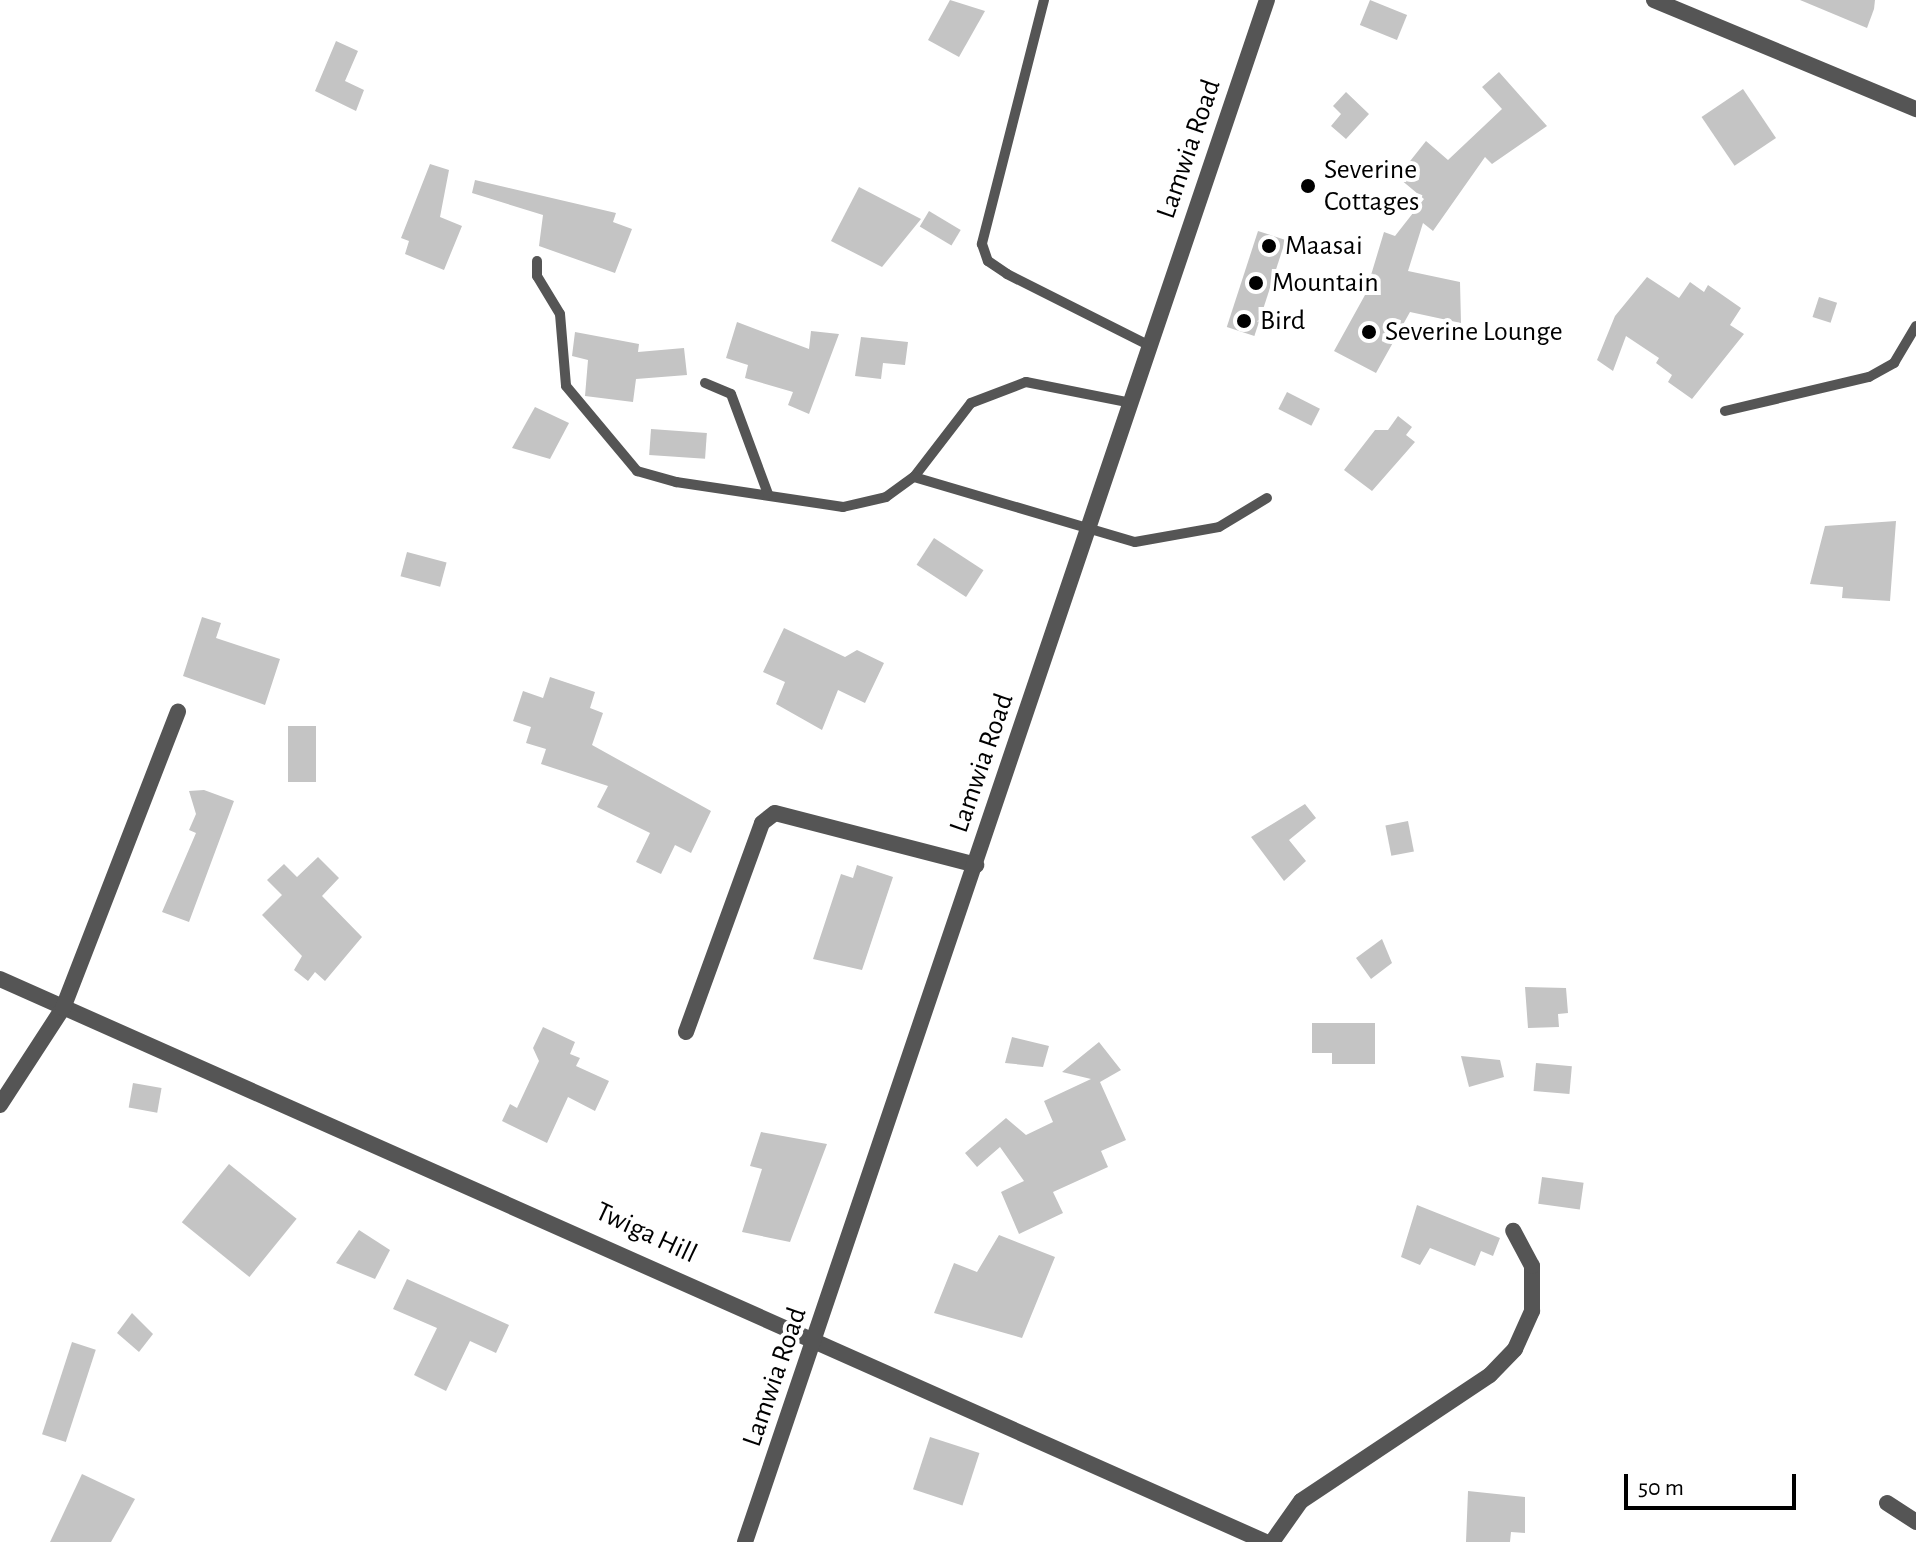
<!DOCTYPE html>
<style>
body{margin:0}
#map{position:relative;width:1916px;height:1542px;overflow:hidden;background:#fff;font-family:"Alegreya Sans",sans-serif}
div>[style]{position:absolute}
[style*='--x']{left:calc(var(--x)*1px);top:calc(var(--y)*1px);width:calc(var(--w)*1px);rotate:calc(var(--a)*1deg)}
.building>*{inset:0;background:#c4c4c4;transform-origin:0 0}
.lane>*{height:10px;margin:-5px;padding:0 5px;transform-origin:5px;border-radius:5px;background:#555}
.street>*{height:16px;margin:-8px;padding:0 8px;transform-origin:8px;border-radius:8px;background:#555}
.dots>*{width:22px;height:22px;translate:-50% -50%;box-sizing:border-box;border:4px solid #fff;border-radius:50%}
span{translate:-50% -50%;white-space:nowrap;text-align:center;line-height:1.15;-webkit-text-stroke:8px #fff;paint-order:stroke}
.street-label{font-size:28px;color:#000}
.poi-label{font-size:28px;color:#000}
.left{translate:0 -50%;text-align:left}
.scale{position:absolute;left:1624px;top:1474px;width:172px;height:36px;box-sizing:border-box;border:4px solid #000;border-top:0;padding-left:10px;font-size:24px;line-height:28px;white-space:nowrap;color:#000;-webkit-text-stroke:6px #fff;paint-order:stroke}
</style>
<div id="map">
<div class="building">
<div style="clip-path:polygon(950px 0,985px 11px,959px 57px,928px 40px)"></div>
<div style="left:1370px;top:0;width:40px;height:27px;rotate:22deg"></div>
<div style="clip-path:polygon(1800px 0,1875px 0,1874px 9px,1867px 28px)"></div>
<div style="clip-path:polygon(336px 41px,358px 51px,345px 81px,364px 90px,356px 111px,315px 91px)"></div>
<div style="clip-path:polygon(1499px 72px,1547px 126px,1492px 164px,1485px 157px,1433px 231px,1423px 223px,1408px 271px,1460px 282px,1461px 323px,1410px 312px,1376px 373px,1334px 351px,1365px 295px,1384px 232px,1395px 236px,1424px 199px,1400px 179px,1403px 170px,1426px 141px,1448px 160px,1502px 109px,1482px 87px)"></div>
<div style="left:1743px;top:89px;width:59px;height:50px;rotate:56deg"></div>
<div style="clip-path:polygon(1346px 92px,1369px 114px,1346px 139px,1331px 126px,1341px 114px,1333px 106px)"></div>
<div style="clip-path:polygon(430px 164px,449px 170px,440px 217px,462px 226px,444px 270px,405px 254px,409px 241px,401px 238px)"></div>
<div style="clip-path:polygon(475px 180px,616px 213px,613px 222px,632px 229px,615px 273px,539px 246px,543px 215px,472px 193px)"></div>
<div style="clip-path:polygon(859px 187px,921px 219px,882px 267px,831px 241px)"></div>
<div style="left:929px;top:211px;width:37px;height:18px;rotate:31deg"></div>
<div style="left:1258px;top:231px;width:29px;height:101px;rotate:18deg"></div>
<div style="clip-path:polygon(1647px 277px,1679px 298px,1690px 282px,1704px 292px,1708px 285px,1741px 308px,1730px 325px,1744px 334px,1692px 399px,1668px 382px,1672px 375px,1656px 363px,1659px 358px,1626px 336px,1613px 371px,1597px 360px,1615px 316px)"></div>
<div style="left:1819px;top:297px;width:19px;height:21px;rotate:18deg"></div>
<div style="clip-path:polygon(737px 322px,809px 349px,811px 331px,839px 334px,809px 414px,788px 405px,793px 392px,745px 378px,748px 365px,726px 358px)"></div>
<div style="clip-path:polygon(575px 332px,639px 344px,638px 352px,684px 348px,687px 375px,636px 379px,633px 402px,585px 396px,588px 360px,572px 356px)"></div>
<div style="clip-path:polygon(861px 337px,908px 342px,905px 365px,883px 363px,881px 379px,855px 376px)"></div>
<div style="left:1287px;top:392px;width:37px;height:19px;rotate:27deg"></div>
<div style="clip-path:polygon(535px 407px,569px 423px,550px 459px,512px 448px)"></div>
<div style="clip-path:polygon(1398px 416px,1412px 427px,1406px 435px,1415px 442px,1372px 491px,1344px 470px,1375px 430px,1388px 430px)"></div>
<div style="left:651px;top:429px;width:56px;height:26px;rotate:4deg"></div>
<div style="clip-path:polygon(1896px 521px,1890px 601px,1842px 598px,1843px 587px,1810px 584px,1825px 526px)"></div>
<div style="left:934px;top:538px;width:59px;height:32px;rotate:33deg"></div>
<div style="left:407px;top:552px;width:41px;height:25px;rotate:15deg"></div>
<div style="clip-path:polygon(202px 617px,221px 623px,216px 638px,280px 659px,265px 705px,183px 676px)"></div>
<div style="clip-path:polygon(784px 628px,845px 657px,857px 650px,884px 663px,865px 703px,838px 690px,822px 730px,776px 704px,785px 682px,763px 672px)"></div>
<div style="clip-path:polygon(550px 677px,595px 692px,590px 708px,603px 713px,592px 745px,711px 811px,691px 853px,675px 845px,661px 874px,636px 862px,650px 833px,597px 807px,608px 786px,541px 764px,546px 749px,526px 743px,531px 727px,513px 721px,523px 691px,543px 698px)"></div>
<div style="left:316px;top:726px;width:56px;height:28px;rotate:90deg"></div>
<div style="clip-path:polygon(204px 790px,234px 801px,189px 922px,162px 912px,196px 833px,189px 830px,196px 814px,189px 791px)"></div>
<div style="clip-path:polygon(1305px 804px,1316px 818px,1289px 840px,1306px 861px,1284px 881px,1251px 837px)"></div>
<div style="left:1408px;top:821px;width:31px;height:23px;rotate:79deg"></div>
<div style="clip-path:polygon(318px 857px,339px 878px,322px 896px,362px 937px,325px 981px,315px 972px,308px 981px,294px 970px,302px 956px,262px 915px,282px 895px,267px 880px,284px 864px,297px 877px)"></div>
<div style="clip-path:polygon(857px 865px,893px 877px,862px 970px,813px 959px,841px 874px,853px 878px)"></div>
<div style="clip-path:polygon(1382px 939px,1392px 963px,1371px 979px,1356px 958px)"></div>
<div style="clip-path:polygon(1525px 987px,1566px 988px,1568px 1013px,1558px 1014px,1559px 1027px,1528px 1028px)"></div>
<div style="clip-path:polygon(1312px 1023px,1375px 1023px,1375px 1064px,1332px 1064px,1332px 1053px,1312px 1053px)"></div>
<div style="clip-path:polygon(543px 1027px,575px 1042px,570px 1054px,580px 1058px,576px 1066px,609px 1081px,595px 1111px,568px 1097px,547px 1143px,502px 1121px,510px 1104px,517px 1108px,539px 1061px,533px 1048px)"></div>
<div style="clip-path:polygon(1012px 1037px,1049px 1046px,1043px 1067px,1005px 1063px)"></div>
<div style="clip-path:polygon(1099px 1042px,1121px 1070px,1100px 1082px,1126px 1140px,1101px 1151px,1108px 1167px,1053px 1192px,1063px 1213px,1019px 1234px,1001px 1192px,1024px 1181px,1000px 1147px,977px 1167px,965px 1153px,1006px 1118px,1026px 1135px,1053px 1122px,1044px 1101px,1091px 1079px,1062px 1072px)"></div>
<div style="clip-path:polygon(1461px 1056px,1500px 1060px,1504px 1077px,1469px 1087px)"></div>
<div style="left:1536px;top:1063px;width:36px;height:28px;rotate:5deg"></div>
<div style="left:133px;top:1083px;width:29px;height:25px;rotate:10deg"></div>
<div style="clip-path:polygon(761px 1132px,827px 1144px,790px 1242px,742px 1232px,762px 1169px,750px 1166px)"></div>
<div style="left:229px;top:1164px;width:87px;height:75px;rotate:39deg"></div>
<div style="left:1542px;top:1177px;width:42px;height:27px;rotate:8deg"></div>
<div style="clip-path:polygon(1417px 1205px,1500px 1238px,1493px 1256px,1481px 1251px,1475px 1266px,1430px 1248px,1420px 1265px,1401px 1257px)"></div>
<div style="clip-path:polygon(359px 1230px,390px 1250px,375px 1279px,336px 1263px)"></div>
<div style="clip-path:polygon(999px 1235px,1055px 1257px,1022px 1338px,934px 1313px,954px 1263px,977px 1272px)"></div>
<div style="clip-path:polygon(407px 1279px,509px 1325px,496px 1353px,470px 1341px,446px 1391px,414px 1375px,437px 1328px,393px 1309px)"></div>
<div style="clip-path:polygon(132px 1313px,153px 1334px,139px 1352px,117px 1333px)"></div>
<div style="left:72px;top:1342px;width:25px;height:97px;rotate:18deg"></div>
<div style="left:930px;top:1437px;width:52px;height:55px;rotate:18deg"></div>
<div style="clip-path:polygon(82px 1474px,135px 1499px,111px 1542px,50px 1542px)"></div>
<div style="clip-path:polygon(1468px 1491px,1525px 1497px,1525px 1533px,1511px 1532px,1510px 1542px,1466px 1542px)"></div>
</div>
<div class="lane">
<div style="--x:1044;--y:0;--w:252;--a:104.3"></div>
<div style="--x:982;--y:244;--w:18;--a:71"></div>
<div style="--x:988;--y:261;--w:23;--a:34"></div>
<div style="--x:1007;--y:274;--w:160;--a:26.7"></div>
<div style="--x:537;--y:261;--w:15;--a:90"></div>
<div style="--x:537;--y:276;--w:44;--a:58.8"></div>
<div style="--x:560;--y:314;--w:72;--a:85.2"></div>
<div style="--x:566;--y:386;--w:111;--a:50.1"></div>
<div style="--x:637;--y:471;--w:41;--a:15.8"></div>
<div style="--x:676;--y:482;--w:169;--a:8.5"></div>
<div style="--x:843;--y:507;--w:44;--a:-13.1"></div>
<div style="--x:886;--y:497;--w:34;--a:-36"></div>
<div style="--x:914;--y:477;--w:93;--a:-52.4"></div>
<div style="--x:971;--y:403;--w:59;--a:-20.9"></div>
<div style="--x:1026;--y:382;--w:107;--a:11.3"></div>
<div style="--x:705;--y:383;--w:28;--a:23"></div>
<div style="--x:731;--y:394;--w:107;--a:69.7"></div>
<div style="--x:1725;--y:411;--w:148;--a:-13.3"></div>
<div style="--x:1869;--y:377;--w:29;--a:-29"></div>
<div style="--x:1894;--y:363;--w:43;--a:-59.3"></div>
<div style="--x:914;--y:477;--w:230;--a:16.4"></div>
<div style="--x:1135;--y:542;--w:85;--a:-10.1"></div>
<div style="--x:1219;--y:527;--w:56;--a:-31.1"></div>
</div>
<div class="street">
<div style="--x:1654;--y:0;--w:284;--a:22.6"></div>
<div style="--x:0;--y:979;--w:1386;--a:23.98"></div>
<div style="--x:686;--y:1032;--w:222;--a:-70"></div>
<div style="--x:762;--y:823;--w:16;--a:-38"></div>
<div style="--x:775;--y:813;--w:208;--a:14.5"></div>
<div style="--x:0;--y:1105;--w:116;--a:-57"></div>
<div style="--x:63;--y:1008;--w:318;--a:-68.8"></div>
<div style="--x:1887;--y:1503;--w:35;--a:33"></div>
<div style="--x:745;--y:1542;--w:1628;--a:-71.3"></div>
<div style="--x:1272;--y:1542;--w:50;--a:-54.7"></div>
<div style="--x:1301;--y:1501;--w:227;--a:-33.7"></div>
<div style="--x:1490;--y:1375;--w:36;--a:-46"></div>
<div style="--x:1515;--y:1349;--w:42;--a:-65.9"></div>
<div style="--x:1532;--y:1311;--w:45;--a:-90"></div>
<div style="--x:1532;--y:1266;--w:40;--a:-118"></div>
</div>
<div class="dots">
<div style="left:1308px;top:186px;background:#000"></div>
<div style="left:1269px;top:246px;background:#000"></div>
<div style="left:1256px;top:283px;background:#000"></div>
<div style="left:1244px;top:321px;background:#000"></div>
<div style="left:1369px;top:332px;background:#000"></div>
</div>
<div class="street-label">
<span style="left:1189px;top:149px;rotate:-71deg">Lamwia Road</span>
<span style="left:982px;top:763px;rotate:-71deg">Lamwia Road</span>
<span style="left:646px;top:1233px;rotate:25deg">Twiga Hill</span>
<span style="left:775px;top:1377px;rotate:-71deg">Lamwia Road</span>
</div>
<div class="poi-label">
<span class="left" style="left:1324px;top:186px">Severine<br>Cottages</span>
<span class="left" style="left:1285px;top:246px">Maasai</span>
<span class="left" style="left:1272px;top:283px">Mountain</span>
<span class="left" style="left:1260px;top:321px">Bird</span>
<span class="left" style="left:1385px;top:332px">Severine Lounge</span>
</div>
<div class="scale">50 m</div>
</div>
